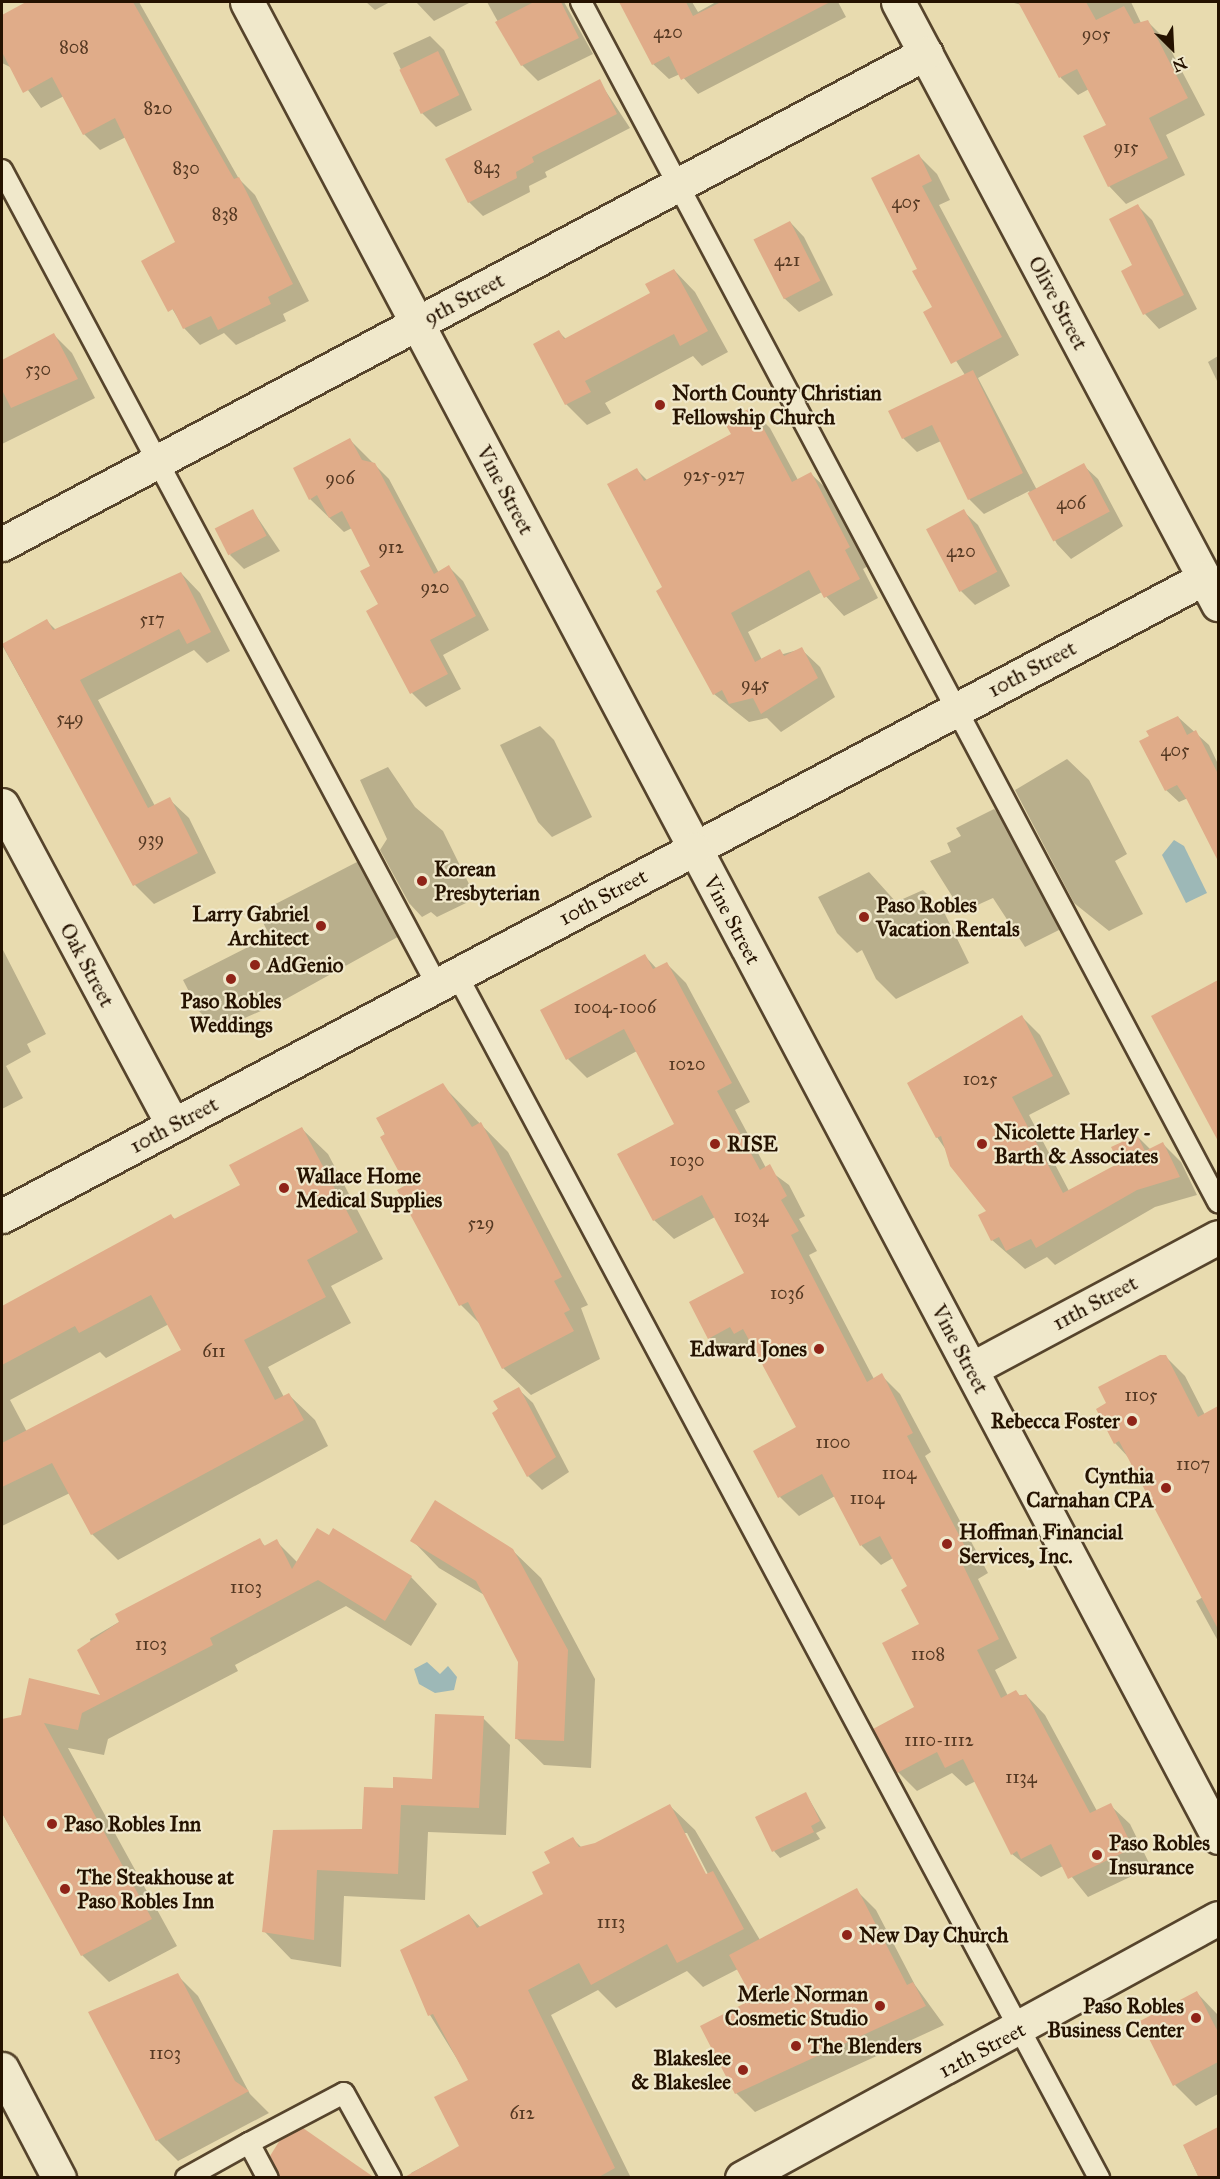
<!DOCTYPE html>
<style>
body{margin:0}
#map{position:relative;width:1220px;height:2179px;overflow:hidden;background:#e8dbaf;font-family:"IM FELL Great Primer",serif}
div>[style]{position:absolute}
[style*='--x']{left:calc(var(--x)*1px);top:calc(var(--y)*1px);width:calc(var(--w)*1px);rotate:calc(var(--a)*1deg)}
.water>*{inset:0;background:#9db8b7}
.shadow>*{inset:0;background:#0003}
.building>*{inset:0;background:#e0ac89;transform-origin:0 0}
.roads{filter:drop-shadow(2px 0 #56442c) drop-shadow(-2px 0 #56442c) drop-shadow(0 2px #56442c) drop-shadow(0 -2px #56442c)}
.service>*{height:20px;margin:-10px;padding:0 10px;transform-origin:10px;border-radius:10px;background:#f0e8cb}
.minor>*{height:33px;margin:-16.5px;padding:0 16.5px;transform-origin:16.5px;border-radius:16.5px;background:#f0e8cb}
.tertiary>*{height:33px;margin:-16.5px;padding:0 16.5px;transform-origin:16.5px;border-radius:16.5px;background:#f0e8cb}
.secondary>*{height:33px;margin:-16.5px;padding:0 16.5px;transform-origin:16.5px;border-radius:16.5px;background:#f0e8cb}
.dots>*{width:16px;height:16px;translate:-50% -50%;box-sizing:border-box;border:3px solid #f0e8cb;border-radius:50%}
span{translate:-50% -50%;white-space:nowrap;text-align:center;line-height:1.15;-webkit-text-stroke:4.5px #f0e8cb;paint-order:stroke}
.number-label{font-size:18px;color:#543822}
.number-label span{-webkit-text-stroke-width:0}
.street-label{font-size:21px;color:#251200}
.poi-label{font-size:21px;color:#251200;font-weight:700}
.left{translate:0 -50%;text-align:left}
.right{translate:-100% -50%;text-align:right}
.frame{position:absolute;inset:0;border:3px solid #251200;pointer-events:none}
.north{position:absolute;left:1142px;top:18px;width:60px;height:60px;-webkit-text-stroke:4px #f0e8cb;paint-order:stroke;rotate:156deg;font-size:16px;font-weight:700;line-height:24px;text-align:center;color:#251200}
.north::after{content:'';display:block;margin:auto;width:21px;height:27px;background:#251200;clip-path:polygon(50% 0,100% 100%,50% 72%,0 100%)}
</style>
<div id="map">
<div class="water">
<div style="clip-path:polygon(1174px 840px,1184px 846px,1207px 893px,1186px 903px,1162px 855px)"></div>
<div style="clip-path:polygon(427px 1662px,440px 1674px,448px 1666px,457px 1677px,454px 1690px,435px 1693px,419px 1684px,414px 1669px)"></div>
</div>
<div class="shadow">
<div style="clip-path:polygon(29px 2px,139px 2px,239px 179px,255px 195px,309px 301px,283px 314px,286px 321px,236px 345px,224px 333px,200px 345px,184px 328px,143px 261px,177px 243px,126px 137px,100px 150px,84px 134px,64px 96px,41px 108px,12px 68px,2px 63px,2px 19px)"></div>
<div style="clip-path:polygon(366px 2px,390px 2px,375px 10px)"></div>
<div style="clip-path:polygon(416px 2px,471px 2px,434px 21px)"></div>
<div style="clip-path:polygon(487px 2px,564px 2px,593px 54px,538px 81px,522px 65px)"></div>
<div style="clip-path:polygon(621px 2px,692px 2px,698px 12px,716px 2px,838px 2px,846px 17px,698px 94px,680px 74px,669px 79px,653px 64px)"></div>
<div style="clip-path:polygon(1010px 2px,1131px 2px,1141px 23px,1148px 22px,1165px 39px,1205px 115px,1166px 135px,1185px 175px,1126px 204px,1109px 186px,1108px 126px,1089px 89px,1078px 95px,1061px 78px,1022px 5px)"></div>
<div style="clip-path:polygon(430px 36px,444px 50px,472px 110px,436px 127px,422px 113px,393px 53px)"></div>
<div style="clip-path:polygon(599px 81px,630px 128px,545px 172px,547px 177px,529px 186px,530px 192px,483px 216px,469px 202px)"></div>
<div style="clip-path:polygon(918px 155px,937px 174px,950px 200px,939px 205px,1019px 355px,978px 378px,1037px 490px,1083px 465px,1098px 479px,1123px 526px,1071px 559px,1057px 544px,1029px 491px,984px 514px,969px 499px,941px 441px,917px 452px,903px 438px,965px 375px,925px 312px,934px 308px,919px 269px)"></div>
<div style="clip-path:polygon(1138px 206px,1152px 220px,1197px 309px,1159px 329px,1145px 314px,1123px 271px,1134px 266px)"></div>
<div style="clip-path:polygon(790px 222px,804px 237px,833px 295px,799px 312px,784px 298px)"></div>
<div style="clip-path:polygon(674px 270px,695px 292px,728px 352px,702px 366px,693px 356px,605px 403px,611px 413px,587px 425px,566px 404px,559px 332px,566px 339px,652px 293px)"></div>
<div style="clip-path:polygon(54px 335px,72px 353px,95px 398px,2px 444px,2px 379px)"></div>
<div style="clip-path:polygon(1218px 356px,1218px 383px,1208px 362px)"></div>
<div style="clip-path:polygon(751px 409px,770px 428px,798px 480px,811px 474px,830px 492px,868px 566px,863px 569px,878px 598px,844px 616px,822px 592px,748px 632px,762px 660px,801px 649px,820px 667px,835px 697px,781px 732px,767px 718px,749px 722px,714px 694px,664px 588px,637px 470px,648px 481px,733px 435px)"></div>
<div style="clip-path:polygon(350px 440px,389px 479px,439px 573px,449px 567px,463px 581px,489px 630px,443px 655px,461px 689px,426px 707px,412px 693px,372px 566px,352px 528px,344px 532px,310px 499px)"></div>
<div style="clip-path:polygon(253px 511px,280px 551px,244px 569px,230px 555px)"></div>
<div style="clip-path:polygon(963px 511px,978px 525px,1010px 586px,975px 605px,961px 591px,928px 531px)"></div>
<div style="clip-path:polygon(181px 573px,200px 593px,230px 651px,207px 663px,194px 650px,98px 700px,155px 806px,169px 799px,189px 818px,216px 873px,154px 904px,135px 885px,2px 645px,47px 621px,56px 630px)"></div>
<div style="clip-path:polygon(1178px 717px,1209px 745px,1218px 764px,1218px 858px,1188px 798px,1179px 802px,1166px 790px)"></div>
<div style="clip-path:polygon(540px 726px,554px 740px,592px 817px,552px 837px,538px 822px,500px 745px)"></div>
<div style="clip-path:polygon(1067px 759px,1089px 780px,1127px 854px,1115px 861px,1143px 914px,1109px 931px,1074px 903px,1015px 790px)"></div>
<div style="clip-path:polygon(388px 767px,415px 807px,443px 831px,472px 890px,462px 895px,466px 903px,437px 917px,431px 912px,422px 917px,409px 903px,380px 850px,387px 839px,360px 780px)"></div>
<div style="clip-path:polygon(994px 809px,1007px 821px,1063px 928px,1025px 947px,993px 898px,962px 912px,930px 861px,951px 852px,947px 843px,961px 836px,956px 828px)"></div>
<div style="clip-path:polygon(357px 862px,375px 881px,403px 934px,277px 1004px,217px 1030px,199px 1011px,183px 980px,270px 936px,258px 913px)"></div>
<div style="clip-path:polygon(869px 872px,896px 902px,923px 890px,943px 910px,969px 963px,896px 999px,876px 979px,862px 950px,857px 953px,837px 933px,818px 897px)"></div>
<div style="clip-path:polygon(2px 948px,46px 1034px,27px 1044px,31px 1052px,6px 1066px,23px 1098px,2px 1109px)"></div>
<div style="clip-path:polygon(645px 956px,657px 969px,667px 964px,686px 983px,750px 1102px,735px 1110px,766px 1168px,789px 1185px,805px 1216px,799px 1219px,817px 1251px,809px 1255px,874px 1379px,881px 1375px,900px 1394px,931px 1452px,925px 1456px,988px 1573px,978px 1579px,1017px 1658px,995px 1670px,1008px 1696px,1026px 1695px,1045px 1715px,1097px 1811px,1110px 1805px,1130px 1824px,1151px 1867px,1088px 1897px,1063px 1866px,1041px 1877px,1012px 1854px,976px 1781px,966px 1786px,952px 1773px,917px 1791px,898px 1772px,916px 1708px,921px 1625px,909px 1587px,893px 1558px,881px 1565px,862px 1546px,835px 1496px,799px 1516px,780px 1497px,798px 1428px,757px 1350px,749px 1347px,728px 1357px,709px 1338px,746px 1274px,715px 1217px,674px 1239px,654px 1220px,619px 1155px,676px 1124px,637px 1051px,587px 1078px,568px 1059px)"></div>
<div style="clip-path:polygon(1202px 991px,1218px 1007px,1218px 1138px,1153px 1017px)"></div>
<div style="clip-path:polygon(1022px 1017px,1040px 1035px,1070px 1094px,1029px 1115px,1069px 1191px,1121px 1164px,1137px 1136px,1151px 1150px,1163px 1144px,1181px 1162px,1197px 1195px,1155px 1207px,1055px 1265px,1047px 1257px,1025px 1269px,992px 1240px,980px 1216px,989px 1212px,937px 1137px)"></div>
<div style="clip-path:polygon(442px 1085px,508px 1152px,588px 1305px,581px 1308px,600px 1359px,531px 1395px,503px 1368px,483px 1327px,461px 1305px,399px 1190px,408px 1186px,378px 1119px)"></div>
<div style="clip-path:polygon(evenodd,302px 1129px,328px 1154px,383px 1259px,331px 1286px,351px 1323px,268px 1367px,284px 1397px,289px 1395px,315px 1420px,328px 1446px,118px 1560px,92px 1534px,70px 1493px,2px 1526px,2px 1307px,171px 1216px,176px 1220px,242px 1185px,302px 1129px,169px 1324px,183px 1351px,27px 1432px,10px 1400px,100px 1352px,106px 1358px,169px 1324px)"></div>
<div style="clip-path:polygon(1166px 1357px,1185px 1376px,1205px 1415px,1218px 1408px,1218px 1641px,1196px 1601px,1203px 1597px,1130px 1459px,1115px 1443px)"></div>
<div style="clip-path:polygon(518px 1389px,533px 1403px,569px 1472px,542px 1490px,528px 1476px,494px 1413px)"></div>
<div style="clip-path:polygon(259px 1540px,266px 1547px,276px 1541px,297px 1562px,411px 1577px,437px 1604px,411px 1646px,346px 1606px,235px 1665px,238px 1671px,108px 1739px,104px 1755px,68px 1748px,177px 1946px,109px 1982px,82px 1955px,2px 1813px,2px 1722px,103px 1697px,90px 1639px)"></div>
<div style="clip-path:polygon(412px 1540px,512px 1550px,541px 1578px,595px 1679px,591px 1768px,544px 1765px,516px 1738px,520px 1661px,486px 1596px,439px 1568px)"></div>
<div style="clip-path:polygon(483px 1718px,510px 1745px,506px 1835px,428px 1832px,425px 1900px,344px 1896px,341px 1967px,291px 1959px,264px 1931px,274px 1831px,363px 1831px,394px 1790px,433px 1780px)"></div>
<div style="clip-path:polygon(806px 1794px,826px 1828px,816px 1833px,820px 1839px,780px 1858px,774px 1851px)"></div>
<div style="clip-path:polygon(evenodd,670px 1806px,695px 1830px,760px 1940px,856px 1890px,876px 1910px,915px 1985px,944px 2025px,755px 2112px,736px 2093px,755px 2000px,738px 1969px,703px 1987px,687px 1971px,616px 2008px,598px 1990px,551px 2015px,631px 2178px,413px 2178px,411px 2173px,461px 2147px,470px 2080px,430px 2015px,469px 1915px,481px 1928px,545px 1894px,552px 1863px,573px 1839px,582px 1848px,596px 1845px,670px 1806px,684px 1833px,687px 1833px,711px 1880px,709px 1881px,684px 1833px)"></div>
<div style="clip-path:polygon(177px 1975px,198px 1996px,250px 2094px,269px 2113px,178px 2161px,157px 2140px,90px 2013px)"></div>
<div style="clip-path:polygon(1197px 1993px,1218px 2015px,1218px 2094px,1196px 2106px,1175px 2085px)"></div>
<div style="clip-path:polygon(1218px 2128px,1218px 2178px,1199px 2178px,1184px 2146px)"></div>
<div style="clip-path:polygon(281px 2175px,369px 2178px,283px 2178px)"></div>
</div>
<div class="building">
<div style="clip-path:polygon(26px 2px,133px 2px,234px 179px,239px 177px,293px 284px,268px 297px,271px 304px,218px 330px,211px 316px,183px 329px,173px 309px,168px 312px,141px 261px,175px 242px,115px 118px,83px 135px,52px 77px,23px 93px,2px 52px,2px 15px)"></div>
<div style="clip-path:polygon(534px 2px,561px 2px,579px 38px,521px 66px,495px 22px)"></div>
<div style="clip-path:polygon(619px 2px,686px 2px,693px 16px,721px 2px,830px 2px,681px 80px,669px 56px,652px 65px)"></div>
<div style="clip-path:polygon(1018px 2px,1086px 2px,1096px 20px,1124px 6px,1134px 24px,1148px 20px,1188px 98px,1149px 118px,1168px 158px,1108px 187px,1083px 136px,1106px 125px,1077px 69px,1059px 78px)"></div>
<div style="left:438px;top:51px;width:49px;height:43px;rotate:64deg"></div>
<div style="clip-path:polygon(600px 79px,617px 114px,532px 157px,534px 162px,516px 172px,517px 178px,468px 203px,445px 159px)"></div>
<div style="clip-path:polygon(919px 154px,932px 181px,922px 186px,1002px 337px,951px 364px,923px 312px,932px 307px,912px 271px,917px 269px,871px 178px)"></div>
<div style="clip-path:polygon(1138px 204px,1184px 295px,1143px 315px,1121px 271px,1132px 265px,1109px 219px)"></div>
<div style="left:790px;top:221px;width:67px;height:41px;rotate:63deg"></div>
<div style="clip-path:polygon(674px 269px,708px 331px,680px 346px,674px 334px,585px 381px,591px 392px,565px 405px,533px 344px,559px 330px,564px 339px,650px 293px,645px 284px)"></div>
<div style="clip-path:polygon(54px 333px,78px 379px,11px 408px,2px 390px,2px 360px)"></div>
<div style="clip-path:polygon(973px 370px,1023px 473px,968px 500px,932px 425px,902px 439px,888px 411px)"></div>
<div style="clip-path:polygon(752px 407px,792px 482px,811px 472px,850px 547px,845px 550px,860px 579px,824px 598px,809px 570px,731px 613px,755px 662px,780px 649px,784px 656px,802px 647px,818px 678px,761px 714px,753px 698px,729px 704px,722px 690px,713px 695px,656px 591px,662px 587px,607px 484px,637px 468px,644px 481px,731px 434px,724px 422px)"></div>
<div style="clip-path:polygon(350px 438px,362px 460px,375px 463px,434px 574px,449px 565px,476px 616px,430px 640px,448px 674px,410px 694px,366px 611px,378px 604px,360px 571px,370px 566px,342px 511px,329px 518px,317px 495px,309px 500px,293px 468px)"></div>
<div style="left:1084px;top:463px;width:55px;height:64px;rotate:62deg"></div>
<div style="left:253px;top:509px;width:30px;height:43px;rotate:63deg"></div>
<div style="left:964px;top:509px;width:71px;height:43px;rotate:62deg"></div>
<div style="clip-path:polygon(181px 572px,211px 632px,187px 644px,179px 629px,80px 680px,148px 808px,170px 797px,198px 853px,133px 886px,2px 644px,47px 619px,53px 630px)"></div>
<div style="clip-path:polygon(1178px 716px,1187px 735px,1196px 730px,1218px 774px,1218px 861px,1187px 800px,1177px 785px,1165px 791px,1139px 741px,1149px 736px,1146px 731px)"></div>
<div style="clip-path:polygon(645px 954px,653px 969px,667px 962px,732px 1083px,717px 1091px,760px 1170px,770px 1164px,787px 1196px,781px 1200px,799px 1231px,791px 1235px,867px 1382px,882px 1373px,913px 1433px,907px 1436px,969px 1554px,960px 1559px,999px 1639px,977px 1650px,1001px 1698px,1016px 1690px,1020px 1696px,1026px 1694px,1090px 1813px,1111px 1803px,1133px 1848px,1068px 1879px,1051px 1844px,1021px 1859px,1017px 1851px,1011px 1855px,963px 1759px,945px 1768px,937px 1752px,897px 1773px,873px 1729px,914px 1707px,882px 1643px,919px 1624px,901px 1590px,907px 1586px,880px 1536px,860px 1546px,822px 1474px,778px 1498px,753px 1451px,796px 1427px,743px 1329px,734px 1334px,730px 1327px,708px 1339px,689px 1302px,744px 1273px,702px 1195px,653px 1221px,617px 1154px,674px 1124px,624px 1029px,566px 1060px,540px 1010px)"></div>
<div style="clip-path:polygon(1218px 980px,1218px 1141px,1151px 1016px)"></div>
<div style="clip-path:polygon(1022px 1015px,1053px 1076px,1012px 1097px,1063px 1193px,1119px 1163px,1111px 1147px,1137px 1135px,1145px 1151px,1163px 1142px,1180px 1177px,1137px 1190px,1036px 1248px,1031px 1239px,1006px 1251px,999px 1237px,991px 1241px,978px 1215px,986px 1211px,950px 1166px,941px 1136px,936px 1138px,907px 1083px)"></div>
<div style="clip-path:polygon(443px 1083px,472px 1127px,481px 1122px,562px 1277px,554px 1281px,570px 1310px,564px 1313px,574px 1331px,502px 1369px,468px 1302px,459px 1306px,418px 1229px,397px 1190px,406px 1185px,380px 1137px,385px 1134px,376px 1118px)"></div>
<div style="clip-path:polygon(302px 1127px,358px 1232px,307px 1260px,326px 1297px,244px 1340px,275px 1400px,289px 1393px,304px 1420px,91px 1535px,52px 1463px,2px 1487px,2px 1443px,181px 1350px,151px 1295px,79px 1333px,75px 1326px,2px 1365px,2px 1306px,171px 1214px,174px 1219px,240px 1185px,229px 1165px)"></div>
<div style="clip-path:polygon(1160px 1355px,1166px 1355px,1198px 1417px,1218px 1406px,1218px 1629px,1119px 1441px,1114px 1444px,1096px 1409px,1106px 1403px,1098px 1387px)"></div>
<div style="clip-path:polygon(519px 1387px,556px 1457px,527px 1477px,492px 1413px,498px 1409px,493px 1401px)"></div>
<div style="clip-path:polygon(435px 1500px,513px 1549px,568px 1650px,564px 1741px,515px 1739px,518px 1662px,476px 1581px,410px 1541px)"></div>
<div style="clip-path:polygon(317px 1528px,329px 1535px,333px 1528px,412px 1576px,385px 1621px,318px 1580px,210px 1638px,213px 1645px,82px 1713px,78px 1730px,44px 1723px,152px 1919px,81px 1956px,2px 1813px,2px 1719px,21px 1715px,29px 1678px,100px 1695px,77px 1650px,119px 1622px,115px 1614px,260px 1538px,264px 1546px,277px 1539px,292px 1569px)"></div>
<div style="clip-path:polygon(435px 1714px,484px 1716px,479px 1808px,401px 1805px,398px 1874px,317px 1870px,314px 1940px,262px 1932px,273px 1830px,362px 1829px,364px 1787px,393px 1788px,393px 1777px,432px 1779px)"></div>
<div style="clip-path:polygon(806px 1792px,820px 1821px,811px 1826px,814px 1832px,772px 1852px,755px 1817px)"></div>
<div style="clip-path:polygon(670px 1804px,706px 1874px,713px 1871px,744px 1929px,677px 1963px,667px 1944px,591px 1985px,579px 1963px,528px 1990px,615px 2168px,597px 2178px,403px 2178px,459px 2146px,434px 2097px,468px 2080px,433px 2014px,428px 2016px,400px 1950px,469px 1914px,477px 1928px,543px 1894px,532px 1872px,550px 1863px,544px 1852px,573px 1837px,579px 1847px,595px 1843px)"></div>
<div style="clip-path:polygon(857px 1888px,907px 1985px,913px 1982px,926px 2006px,735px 2094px,700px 2026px,753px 1999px,729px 1955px)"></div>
<div style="clip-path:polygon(178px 1973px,235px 2081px,249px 2091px,156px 2141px,88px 2012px)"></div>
<div style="clip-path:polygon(1197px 1991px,1218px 2032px,1218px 2062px,1173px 2086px,1140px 2021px)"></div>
<div style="clip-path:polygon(1218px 2127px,1218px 2178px,1199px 2178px,1183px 2145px)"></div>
<div style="clip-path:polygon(303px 2128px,375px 2178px,279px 2176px,270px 2156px,280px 2140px)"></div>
</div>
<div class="roads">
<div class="service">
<div style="--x:581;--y:2;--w:1359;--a:62.04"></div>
<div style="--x:2;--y:170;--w:924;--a:61.91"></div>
<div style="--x:457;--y:975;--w:1364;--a:61.91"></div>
<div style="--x:249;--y:2143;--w:107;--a:-27.8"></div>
<div style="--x:344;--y:2093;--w:97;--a:61.1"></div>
<div style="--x:186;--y:2178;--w:72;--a:-29.1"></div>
<div style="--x:249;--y:2143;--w:40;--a:62"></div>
</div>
<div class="minor">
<div style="--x:898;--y:2;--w:682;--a:62.01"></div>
<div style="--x:2;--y:544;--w:1046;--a:-27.99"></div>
<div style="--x:2;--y:805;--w:363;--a:61.9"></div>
<div style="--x:694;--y:849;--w:578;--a:-27.98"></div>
<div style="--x:971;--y:1369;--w:280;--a:-28.1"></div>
<div style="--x:742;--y:2178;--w:542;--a:-28.64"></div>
</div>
<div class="tertiary">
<div style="--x:247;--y:2;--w:2076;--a:62.11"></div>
<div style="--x:2;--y:1216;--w:783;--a:-27.94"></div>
</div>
<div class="secondary">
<div style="--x:2;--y:2069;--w:123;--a:62.4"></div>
</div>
</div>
<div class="dots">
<div style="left:660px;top:405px;background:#8f2418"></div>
<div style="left:422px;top:881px;background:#8f2418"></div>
<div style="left:864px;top:917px;background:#8f2418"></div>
<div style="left:321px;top:926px;background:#8f2418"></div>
<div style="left:255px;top:965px;background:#8f2418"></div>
<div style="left:231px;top:979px;background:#8f2418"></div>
<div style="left:715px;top:1144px;background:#8f2418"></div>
<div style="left:982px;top:1144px;background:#8f2418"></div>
<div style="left:284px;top:1188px;background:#8f2418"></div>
<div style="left:819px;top:1349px;background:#8f2418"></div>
<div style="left:1132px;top:1421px;background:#8f2418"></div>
<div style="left:1166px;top:1488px;background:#8f2418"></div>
<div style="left:947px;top:1544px;background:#8f2418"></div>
<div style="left:52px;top:1824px;background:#8f2418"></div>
<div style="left:1097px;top:1855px;background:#8f2418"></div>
<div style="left:65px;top:1889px;background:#8f2418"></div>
<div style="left:847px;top:1935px;background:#8f2418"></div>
<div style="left:880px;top:2006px;background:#8f2418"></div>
<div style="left:1196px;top:2018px;background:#8f2418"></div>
<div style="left:796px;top:2046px;background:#8f2418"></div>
<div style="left:743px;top:2070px;background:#8f2418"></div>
</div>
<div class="number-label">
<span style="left:668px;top:32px">420</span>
<span style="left:1096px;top:34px">905</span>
<span style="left:74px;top:47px">808</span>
<span style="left:158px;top:108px">820</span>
<span style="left:1126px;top:147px">915</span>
<span style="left:487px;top:167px">843</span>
<span style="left:186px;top:168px">830</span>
<span style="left:906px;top:202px">405</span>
<span style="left:225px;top:214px">838</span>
<span style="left:787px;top:260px">421</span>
<span style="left:38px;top:369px">530</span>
<span style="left:714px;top:475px">925-927</span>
<span style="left:340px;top:478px">906</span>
<span style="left:1071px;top:503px">406</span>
<span style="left:391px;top:547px">912</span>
<span style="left:961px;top:551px">420</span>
<span style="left:435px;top:587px">920</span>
<span style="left:152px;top:619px">517</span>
<span style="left:755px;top:684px">945</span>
<span style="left:70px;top:718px">549</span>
<span style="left:1175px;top:750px">405</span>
<span style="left:151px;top:839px">939</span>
<span style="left:615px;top:1007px">1004-1006</span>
<span style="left:687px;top:1064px">1020</span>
<span style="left:980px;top:1079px">1025</span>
<span style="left:687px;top:1160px">1030</span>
<span style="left:751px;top:1216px">1034</span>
<span style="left:481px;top:1223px">529</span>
<span style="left:787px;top:1293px">1036</span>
<span style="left:214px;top:1351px">611</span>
<span style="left:1141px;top:1395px">1105</span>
<span style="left:833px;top:1442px">1100</span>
<span style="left:1193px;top:1464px">1107</span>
<span style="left:899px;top:1473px">1104</span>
<span style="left:867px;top:1498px">1104</span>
<span style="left:246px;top:1587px">1103</span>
<span style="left:151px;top:1644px">1103</span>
<span style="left:928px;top:1654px">1108</span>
<span style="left:939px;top:1740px">1110-1112</span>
<span style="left:1021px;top:1777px">1134</span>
<span style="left:611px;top:1922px">1113</span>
<span style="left:165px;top:2053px">1103</span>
<span style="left:522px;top:2113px">612</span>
</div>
<div class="street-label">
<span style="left:464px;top:299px;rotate:-28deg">9th Street</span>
<span style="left:1058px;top:303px;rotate:62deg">Olive Street</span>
<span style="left:505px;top:490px;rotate:62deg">Vine Street</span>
<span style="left:1032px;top:669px;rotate:-28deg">10th Street</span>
<span style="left:603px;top:897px;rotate:-28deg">10th Street</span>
<span style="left:732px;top:920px;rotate:62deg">Vine Street</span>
<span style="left:87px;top:965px;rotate:62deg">Oak Street</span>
<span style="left:174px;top:1125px;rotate:-28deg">10th Street</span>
<span style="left:1095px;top:1303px;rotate:-28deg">11th Street</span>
<span style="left:960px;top:1349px;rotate:62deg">Vine Street</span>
<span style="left:982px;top:2050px;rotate:-28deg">12th Street</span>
</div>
<div class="poi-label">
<span class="left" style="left:672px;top:405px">North County Christian<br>Fellowship Church</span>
<span class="left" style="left:434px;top:881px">Korean<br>Presbyterian</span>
<span class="left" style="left:876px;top:917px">Paso Robles<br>Vacation Rentals</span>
<span class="right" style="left:309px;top:926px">Larry Gabriel<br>Architect</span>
<span class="left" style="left:267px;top:965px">AdGenio</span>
<span style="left:231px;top:1013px">Paso Robles<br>Weddings</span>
<span class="left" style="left:994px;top:1144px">Nicolette Harley -<br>Barth &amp; Associates</span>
<span class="left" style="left:727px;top:1144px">RISE</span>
<span class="left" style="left:296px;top:1188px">Wallace Home<br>Medical Supplies</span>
<span class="right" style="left:807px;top:1349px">Edward Jones</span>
<span class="right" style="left:1120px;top:1421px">Rebecca Foster</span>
<span class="right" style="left:1154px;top:1488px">Cynthia<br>Carnahan CPA</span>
<span class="left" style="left:959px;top:1544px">Hoffman Financial<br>Services, Inc.</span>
<span class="left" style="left:64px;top:1824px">Paso Robles Inn</span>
<span class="left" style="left:1109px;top:1855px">Paso Robles<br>Insurance</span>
<span class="left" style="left:77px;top:1889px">The Steakhouse at<br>Paso Robles Inn</span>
<span class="left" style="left:859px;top:1935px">New Day Church</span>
<span class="right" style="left:868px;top:2006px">Merle Norman<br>Cosmetic Studio</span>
<span class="right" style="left:1184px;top:2018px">Paso Robles<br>Business Center</span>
<span class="left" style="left:808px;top:2046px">The Blenders</span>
<span class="right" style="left:731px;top:2070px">Blakeslee<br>&amp; Blakeslee</span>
</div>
<div class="frame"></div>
<div class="north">N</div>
</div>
